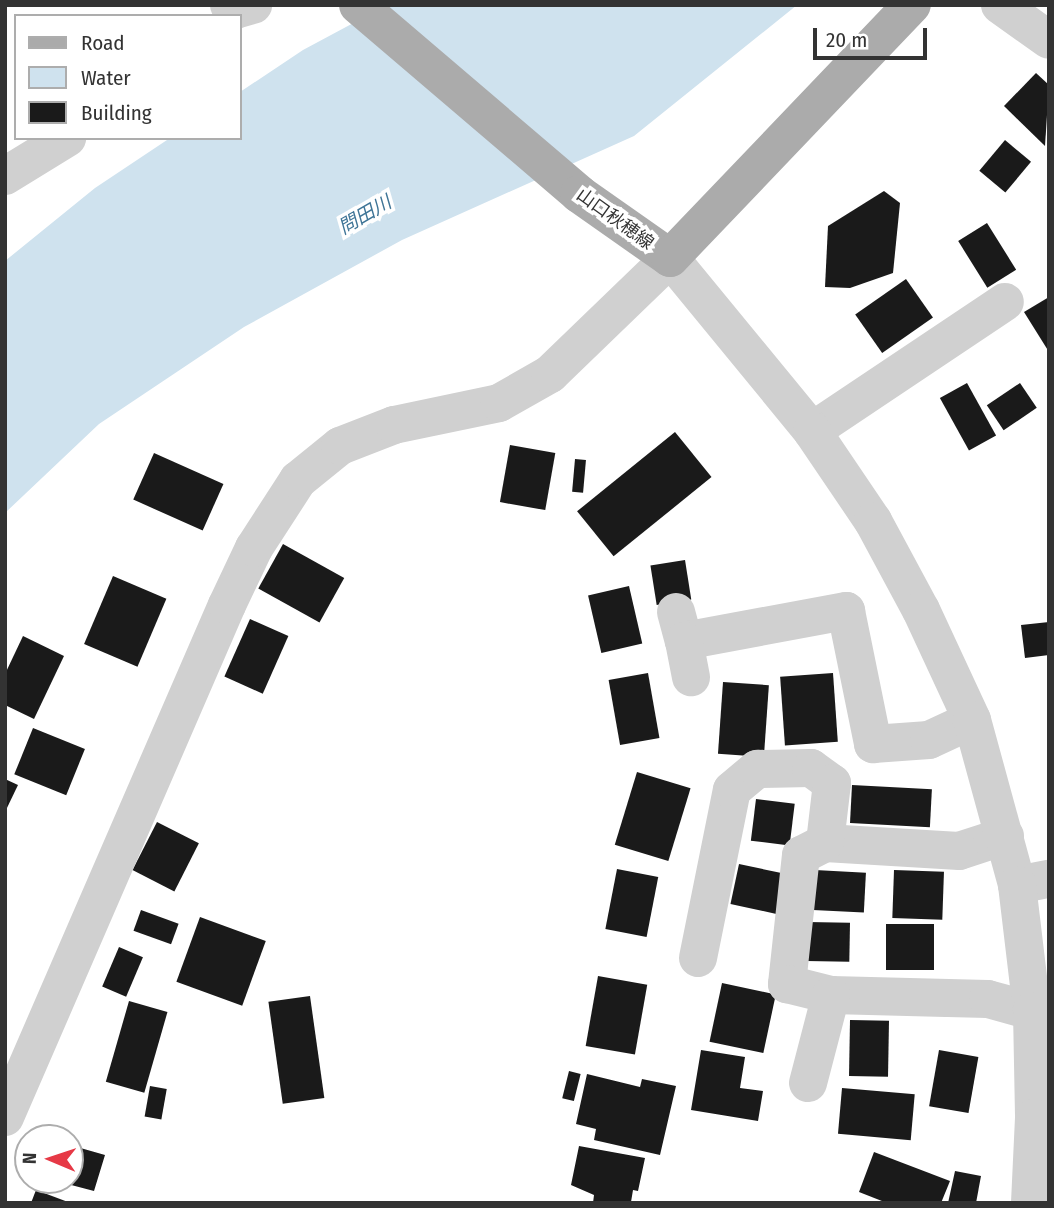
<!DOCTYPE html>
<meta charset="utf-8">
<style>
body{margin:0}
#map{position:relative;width:1054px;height:1208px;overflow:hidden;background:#fff;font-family:"Fira Sans Condensed","Noto Sans JP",sans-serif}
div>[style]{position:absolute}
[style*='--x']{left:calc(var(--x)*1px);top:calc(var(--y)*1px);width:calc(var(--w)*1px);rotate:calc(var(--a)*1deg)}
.water>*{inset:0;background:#cfe2ee}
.building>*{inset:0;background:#1a1a1a;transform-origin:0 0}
.minor>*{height:38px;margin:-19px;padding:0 19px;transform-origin:19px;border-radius:19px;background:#d0d0d0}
.major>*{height:38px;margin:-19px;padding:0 19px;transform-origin:19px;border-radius:19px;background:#ababab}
span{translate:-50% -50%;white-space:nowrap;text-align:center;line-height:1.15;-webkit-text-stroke:7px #fff;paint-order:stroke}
.street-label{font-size:18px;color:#333}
.water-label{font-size:19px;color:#3f7597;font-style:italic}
.frame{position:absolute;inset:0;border:7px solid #333;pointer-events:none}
.legend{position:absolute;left:14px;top:14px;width:228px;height:126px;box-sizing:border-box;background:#fff;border:2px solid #adadad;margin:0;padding:9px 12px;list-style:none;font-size:21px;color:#333}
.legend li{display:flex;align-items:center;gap:14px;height:35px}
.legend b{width:35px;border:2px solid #adadad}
.north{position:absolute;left:14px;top:1124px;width:70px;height:70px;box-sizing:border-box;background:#fff;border:2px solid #adadad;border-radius:50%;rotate:272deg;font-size:19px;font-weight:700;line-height:28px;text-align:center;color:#333}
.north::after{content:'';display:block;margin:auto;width:24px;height:32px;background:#e63946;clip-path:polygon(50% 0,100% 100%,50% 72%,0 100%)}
.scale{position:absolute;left:813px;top:28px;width:114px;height:32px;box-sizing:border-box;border:4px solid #333;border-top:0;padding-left:9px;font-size:21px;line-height:24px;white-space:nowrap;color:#333;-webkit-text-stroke:5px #fff;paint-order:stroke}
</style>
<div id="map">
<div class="water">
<div style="clip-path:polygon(387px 5px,797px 5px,634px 136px,402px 240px,244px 327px,99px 424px,5px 513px,5px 261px,95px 188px,170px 138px,240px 138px,240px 92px,303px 50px)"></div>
</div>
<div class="building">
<div style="clip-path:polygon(1036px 73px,1049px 85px,1045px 146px,1004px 106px)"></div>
<div style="left:1005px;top:140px;width:34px;height:40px;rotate:40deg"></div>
<div style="clip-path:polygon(884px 191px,900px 203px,893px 273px,850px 288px,825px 287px,828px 226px)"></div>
<div style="left:987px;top:223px;width:55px;height:34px;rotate:58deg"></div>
<div style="left:906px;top:279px;width:47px;height:62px;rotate:55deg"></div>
<div style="clip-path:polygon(1049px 297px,1049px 352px,1024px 312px)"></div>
<div style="left:967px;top:383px;width:60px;height:31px;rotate:61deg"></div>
<div style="left:1020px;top:383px;width:30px;height:40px;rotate:56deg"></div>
<div style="left:675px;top:432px;width:58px;height:126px;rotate:51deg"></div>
<div style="left:510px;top:445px;width:46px;height:58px;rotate:10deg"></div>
<div style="left:154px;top:453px;width:76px;height:51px;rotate:24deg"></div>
<div style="left:575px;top:459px;width:11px;height:33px;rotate:5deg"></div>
<div style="left:283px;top:544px;width:70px;height:51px;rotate:29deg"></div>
<div style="left:685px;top:560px;width:40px;height:35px;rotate:81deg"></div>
<div style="left:113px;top:576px;width:58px;height:74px;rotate:23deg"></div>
<div style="left:629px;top:586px;width:59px;height:42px;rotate:77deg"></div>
<div style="left:250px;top:619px;width:42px;height:63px;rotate:24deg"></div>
<div style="clip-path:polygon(1049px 622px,1049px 655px,1025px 658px,1021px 625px)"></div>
<div style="clip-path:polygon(23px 636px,64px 656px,34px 719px,5px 705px,5px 674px)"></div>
<div style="left:648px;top:673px;width:66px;height:40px;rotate:80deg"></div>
<div style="left:833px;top:673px;width:69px;height:53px;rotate:86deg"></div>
<div style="left:723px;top:682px;width:46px;height:72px;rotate:4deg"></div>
<div style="left:33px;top:728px;width:56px;height:50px;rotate:22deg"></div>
<div style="left:637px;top:772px;width:56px;height:76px;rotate:17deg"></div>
<div style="clip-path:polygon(5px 779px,18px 785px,5px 812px)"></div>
<div style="left:852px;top:785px;width:80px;height:38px;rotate:3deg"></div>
<div style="left:756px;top:799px;width:39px;height:42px;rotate:7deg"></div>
<div style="left:157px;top:822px;width:47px;height:54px;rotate:27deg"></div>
<div style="left:739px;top:864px;width:47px;height:41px;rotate:12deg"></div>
<div style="left:617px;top:869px;width:42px;height:61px;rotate:11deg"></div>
<div style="left:815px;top:870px;width:51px;height:40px;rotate:3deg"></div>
<div style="left:894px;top:870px;width:50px;height:48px;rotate:2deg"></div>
<div style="left:141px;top:910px;width:40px;height:22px;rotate:20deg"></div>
<div style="left:200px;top:917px;width:70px;height:69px;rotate:20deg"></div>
<div style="left:807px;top:922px;width:43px;height:39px;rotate:1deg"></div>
<div style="left:886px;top:924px;width:48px;height:46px"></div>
<div style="left:119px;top:947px;width:26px;height:43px;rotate:23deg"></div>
<div style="left:598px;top:976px;width:50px;height:71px;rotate:10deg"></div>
<div style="left:722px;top:983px;width:55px;height:60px;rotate:12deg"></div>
<div style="left:310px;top:996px;width:103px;height:42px;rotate:82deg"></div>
<div style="left:129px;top:1001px;width:40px;height:84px;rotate:16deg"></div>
<div style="left:850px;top:1020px;width:39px;height:56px;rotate:1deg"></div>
<div style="clip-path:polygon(701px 1050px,745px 1057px,740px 1088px,763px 1091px,758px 1121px,691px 1110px)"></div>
<div style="left:939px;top:1050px;width:40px;height:57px;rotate:10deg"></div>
<div style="left:569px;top:1071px;width:12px;height:28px;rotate:14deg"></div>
<div style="clip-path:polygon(587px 1074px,640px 1087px,642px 1079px,676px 1086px,660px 1155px,594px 1140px,596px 1129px,576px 1124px)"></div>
<div style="left:150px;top:1086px;width:17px;height:31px;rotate:10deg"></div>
<div style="left:842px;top:1088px;width:73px;height:46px;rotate:5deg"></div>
<div style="clip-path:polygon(70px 1145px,105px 1155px,94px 1191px,56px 1181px,70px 1180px)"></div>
<div style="clip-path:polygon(579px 1146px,645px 1158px,638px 1191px,633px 1190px,631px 1202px,593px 1203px,594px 1195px,571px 1185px)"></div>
<div style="clip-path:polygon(874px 1152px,950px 1181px,941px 1203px,887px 1203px,859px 1192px)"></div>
<div style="clip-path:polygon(27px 1156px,28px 1156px,28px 1173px,23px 1171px)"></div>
<div style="clip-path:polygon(955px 1171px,981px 1176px,976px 1203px,948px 1203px)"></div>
<div style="clip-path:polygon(36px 1190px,68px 1202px,68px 1203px,31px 1203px)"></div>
</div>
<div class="minor">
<div style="--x:229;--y:5;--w:8;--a:40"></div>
<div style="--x:235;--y:10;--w:19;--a:-16"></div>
<div style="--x:1000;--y:5;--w:60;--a:35.5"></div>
<div style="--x:5;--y:176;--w:73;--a:-31.5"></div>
<div style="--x:812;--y:431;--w:232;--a:-33.8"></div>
<div style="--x:676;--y:612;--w:30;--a:75"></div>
<div style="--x:684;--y:641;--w:165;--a:-10.5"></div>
<div style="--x:846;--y:611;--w:136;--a:78.5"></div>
<div style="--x:873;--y:744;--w:56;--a:-4.1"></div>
<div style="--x:929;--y:740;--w:47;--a:-24.9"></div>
<div style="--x:684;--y:641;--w:37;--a:79"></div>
<div style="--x:1005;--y:836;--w:48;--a:161.9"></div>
<div style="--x:959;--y:851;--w:134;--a:-176.6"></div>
<div style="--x:825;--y:843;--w:27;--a:153"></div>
<div style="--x:801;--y:855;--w:130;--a:96.2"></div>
<div style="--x:787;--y:984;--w:45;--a:14"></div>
<div style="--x:831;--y:995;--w:157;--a:1.5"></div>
<div style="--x:988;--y:999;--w:46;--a:15.3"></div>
<div style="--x:1017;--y:885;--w:33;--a:-11"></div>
<div style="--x:698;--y:958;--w:171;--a:-78.6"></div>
<div style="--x:732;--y:790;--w:33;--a:-40"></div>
<div style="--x:757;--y:769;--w:54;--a:-1.1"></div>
<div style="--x:811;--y:768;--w:26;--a:36"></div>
<div style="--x:832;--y:783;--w:60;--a:96.7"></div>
<div style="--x:808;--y:1083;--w:91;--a:-75.4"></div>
<div style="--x:5;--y:1117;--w:558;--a:-66.56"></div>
<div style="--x:227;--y:605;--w:63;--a:-64.7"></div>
<div style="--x:254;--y:548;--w:81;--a:-57.1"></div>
<div style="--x:298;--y:480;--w:54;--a:-39"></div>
<div style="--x:340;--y:446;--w:58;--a:-21.3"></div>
<div style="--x:394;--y:425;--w:107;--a:-11.8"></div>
<div style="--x:499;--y:403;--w:59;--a:-29.6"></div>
<div style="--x:550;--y:374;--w:167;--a:-44"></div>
<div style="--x:670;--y:258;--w:224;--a:50.6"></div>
<div style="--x:812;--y:431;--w:109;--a:55.9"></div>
<div style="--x:873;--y:521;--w:101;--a:61.7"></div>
<div style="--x:921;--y:610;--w:121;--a:65.1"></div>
<div style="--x:972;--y:720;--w:171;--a:74.7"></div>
<div style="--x:1017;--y:885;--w:127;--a:83.2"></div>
<div style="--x:1032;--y:1011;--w:107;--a:88.9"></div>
<div style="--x:1034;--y:1118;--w:85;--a:92.7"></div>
</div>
<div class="major">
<div style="--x:358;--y:5;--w:291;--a:40.5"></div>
<div style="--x:579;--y:194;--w:111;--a:35.1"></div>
<div style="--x:670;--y:258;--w:350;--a:-46.3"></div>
</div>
<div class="street-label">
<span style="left:615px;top:219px;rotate:36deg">山口秋穂線</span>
</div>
<div class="water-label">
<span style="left:365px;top:215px;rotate:-30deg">問田川</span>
</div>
<div class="frame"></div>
<ul class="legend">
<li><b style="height:9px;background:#ababab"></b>Road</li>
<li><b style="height:19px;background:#cfe2ee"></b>Water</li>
<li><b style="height:19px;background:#1a1a1a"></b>Building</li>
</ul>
<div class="north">N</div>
<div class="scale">20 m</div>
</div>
